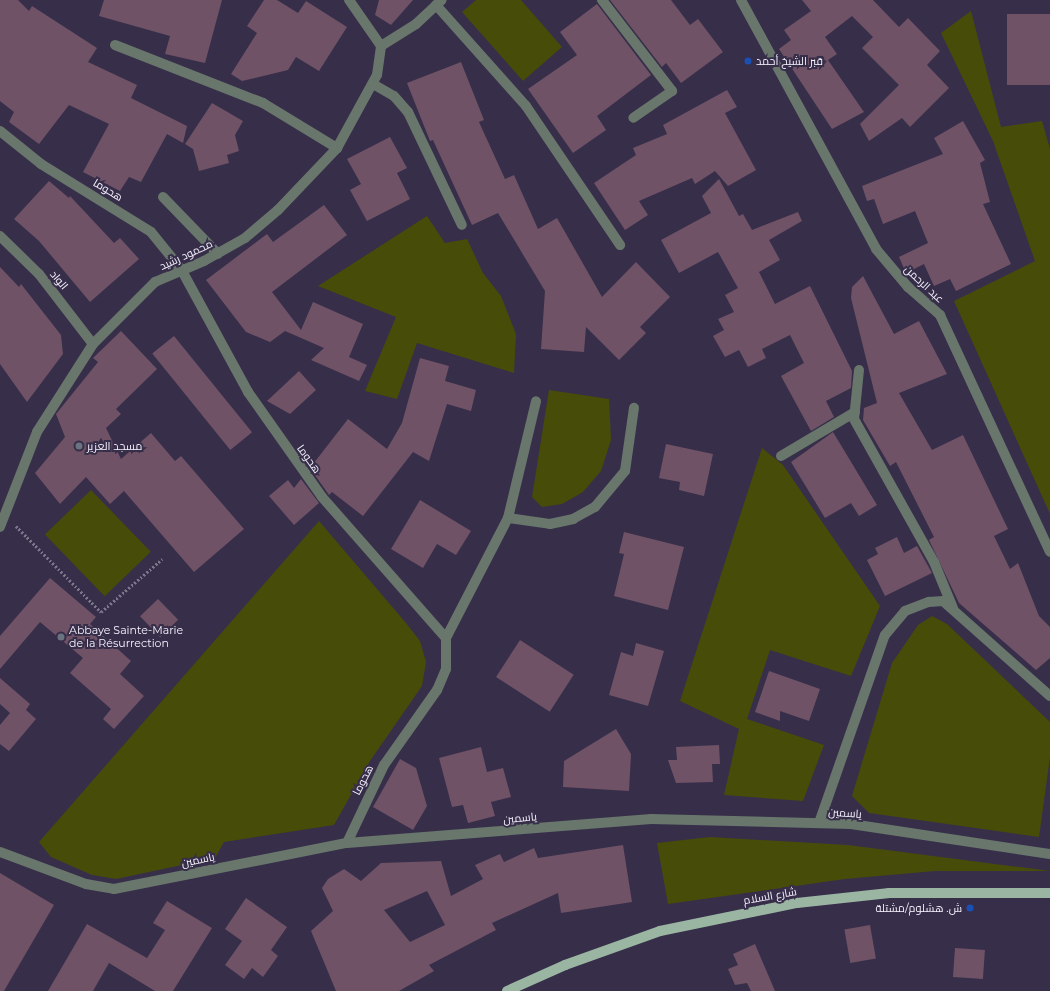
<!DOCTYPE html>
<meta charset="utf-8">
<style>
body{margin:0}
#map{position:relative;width:1050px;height:991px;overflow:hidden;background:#372e4a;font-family:Montserrat,Cairo,sans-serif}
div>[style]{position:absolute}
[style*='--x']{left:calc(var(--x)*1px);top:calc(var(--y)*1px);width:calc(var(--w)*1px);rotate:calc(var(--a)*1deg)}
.green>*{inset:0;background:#484c09;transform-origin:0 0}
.building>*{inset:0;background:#6f5266;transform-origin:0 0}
.path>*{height:2.5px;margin-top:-1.25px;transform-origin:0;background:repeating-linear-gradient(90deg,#7c768b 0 2px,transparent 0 4px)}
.service>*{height:10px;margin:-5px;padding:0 5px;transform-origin:5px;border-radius:5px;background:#68766b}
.minor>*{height:10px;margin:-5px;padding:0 5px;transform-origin:5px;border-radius:5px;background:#68766b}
.tertiary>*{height:10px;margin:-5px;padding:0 5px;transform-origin:5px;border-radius:5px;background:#68766b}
.primary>*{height:10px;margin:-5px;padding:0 5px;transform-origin:5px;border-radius:5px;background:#9ab6a2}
.dots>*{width:11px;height:11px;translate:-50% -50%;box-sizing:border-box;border:2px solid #372e4a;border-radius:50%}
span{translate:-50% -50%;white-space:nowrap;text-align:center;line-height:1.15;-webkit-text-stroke:4px #372e4a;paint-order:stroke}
.poi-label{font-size:11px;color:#f6f3fe}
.left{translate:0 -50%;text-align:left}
.right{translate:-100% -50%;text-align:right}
.street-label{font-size:11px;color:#f6f3fe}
</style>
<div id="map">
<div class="green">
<div style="clip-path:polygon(476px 0,521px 0,562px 47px,523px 81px,462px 12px)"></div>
<div style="clip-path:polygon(971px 11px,1001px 127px,1042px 121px,1050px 149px,1050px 514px,954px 301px,1035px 261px,993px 141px,941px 33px)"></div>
<div style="clip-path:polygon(427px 216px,445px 243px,467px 239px,483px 273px,501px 296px,516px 334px,514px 373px,417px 343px,397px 399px,365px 391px,396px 317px,318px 286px)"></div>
<div style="clip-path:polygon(549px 390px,609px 399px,611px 440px,601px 471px,583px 492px,562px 504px,542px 507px,532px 497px)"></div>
<div style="clip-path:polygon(762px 448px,783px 465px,880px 606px,851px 676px,770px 650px,747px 719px,824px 745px,803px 801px,724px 795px,739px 729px,680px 701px)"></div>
<div style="left:91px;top:490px;width:86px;height:64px;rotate:46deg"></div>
<div style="clip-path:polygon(319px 521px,406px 623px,420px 641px,426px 662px,422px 686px,370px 761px,334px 825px,224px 842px,215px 858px,116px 879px,92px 875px,51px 857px,39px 842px)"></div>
<div style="clip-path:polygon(932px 616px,947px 624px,1050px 722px,1050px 757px,1039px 837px,869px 813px,852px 796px,892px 663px,918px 625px)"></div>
<div style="clip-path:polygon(710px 837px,848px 845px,1050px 871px,935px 871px,845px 879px,668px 904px,657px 843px)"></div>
</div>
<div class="building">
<div style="clip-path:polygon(0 0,18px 0,29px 11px,32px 6px,97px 48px,88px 62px,137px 85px,131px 98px,187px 126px,183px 143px,167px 134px,141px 182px,129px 177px,120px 191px,83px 172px,109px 124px,69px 105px,39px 144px,9px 122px,14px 112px,0 101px)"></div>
<div style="clip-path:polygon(104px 0,222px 0,205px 63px,165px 54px,170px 36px,99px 16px)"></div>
<div style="clip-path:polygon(264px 0,277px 0,298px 13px,306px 1px,347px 27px,319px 71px,296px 57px,288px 70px,242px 81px,231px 74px,257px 33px,247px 26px)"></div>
<div style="clip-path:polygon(379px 0,413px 0,391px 25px,375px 15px)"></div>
<div style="clip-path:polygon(610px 0,671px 0,690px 25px,698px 19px,723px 52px,681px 83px,666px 63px,662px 67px)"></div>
<div style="clip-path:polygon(802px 0,873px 0,899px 27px,908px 18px,940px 51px,927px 65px,949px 88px,910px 127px,902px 118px,869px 141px,860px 124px,899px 85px,862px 48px,873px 37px,852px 16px,825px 37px,837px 54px,828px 60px,864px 112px,832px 129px,779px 49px,791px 40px,784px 30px,811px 11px)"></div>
<div style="clip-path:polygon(597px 4px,651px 75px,597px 116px,606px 130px,573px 153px,528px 89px,577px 55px,560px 32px)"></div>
<div style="left:1050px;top:14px;width:71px;height:43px;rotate:90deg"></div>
<div style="clip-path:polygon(461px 62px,484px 120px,479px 122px,505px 179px,514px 175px,538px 229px,557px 218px,602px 297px,636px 262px,670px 297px,640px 327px,646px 333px,619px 360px,586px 327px,584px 352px,541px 349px,545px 291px,498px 213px,472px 225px,433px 140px,430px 141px,407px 83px)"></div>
<div style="clip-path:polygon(727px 90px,737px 107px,725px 113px,756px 170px,728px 186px,715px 171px,695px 184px,692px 178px,639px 201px,648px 215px,625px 230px,594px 183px,636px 155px,633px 148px,667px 134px,663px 125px)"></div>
<div style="clip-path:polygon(212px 103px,243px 121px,235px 135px,239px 151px,227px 155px,229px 163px,199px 171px,193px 149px,185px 144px)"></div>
<div style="clip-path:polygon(963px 121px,985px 160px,980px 163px,990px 202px,983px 204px,1011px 264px,956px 291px,950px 279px,934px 286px,924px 264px,906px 273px,899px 257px,928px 243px,915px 211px,883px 224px,874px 199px,867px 201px,862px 186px,943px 154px,934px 138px)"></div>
<div style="clip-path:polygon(390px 137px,407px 168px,397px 173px,410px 199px,367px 221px,350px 190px,361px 184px,347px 159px)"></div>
<div style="clip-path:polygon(719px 179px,739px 216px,743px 214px,752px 230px,798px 212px,802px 221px,769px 240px,780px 260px,759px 272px,775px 304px,810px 286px,852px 371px,851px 388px,826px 401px,834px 417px,811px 431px,781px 376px,804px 363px,790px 335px,762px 349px,766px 358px,748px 367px,739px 350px,725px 357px,713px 336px,724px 330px,718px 319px,734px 312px,725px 295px,738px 288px,718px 252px,679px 273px,661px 240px,711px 213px,702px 196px)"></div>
<div style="clip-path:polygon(49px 181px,69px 198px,70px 196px,114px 243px,120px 238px,139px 259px,90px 302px,39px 241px,14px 219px)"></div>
<div style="clip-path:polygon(324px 205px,347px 235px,272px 292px,301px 330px,313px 302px,363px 324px,349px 357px,367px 365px,359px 381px,311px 360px,324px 348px,285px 331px,270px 342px,246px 332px,206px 280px,267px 234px,273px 242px)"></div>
<div style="clip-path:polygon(0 267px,19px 287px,21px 284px,61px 335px,63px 354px,27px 402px,0 364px)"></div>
<div style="clip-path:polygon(863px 276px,894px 334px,919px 321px,947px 374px,899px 393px,932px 450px,963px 435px,1008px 529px,994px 536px,1010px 569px,1018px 563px,1039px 616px,1050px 627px,1050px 658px,1036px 670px,959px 603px,929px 540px,934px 537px,896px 462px,890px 466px,863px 420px,864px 408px,877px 403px,851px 298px,852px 287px)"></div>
<div style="clip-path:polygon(121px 331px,157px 369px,116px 409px,121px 414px,106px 428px,121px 459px,151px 433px,175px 461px,181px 456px,244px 529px,194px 572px,124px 491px,110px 504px,86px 477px,60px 504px,35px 473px,65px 437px,56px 414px,98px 362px,93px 358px)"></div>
<div style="left:174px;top:336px;width:124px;height:28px;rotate:51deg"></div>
<div style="clip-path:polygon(420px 358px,449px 366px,445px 381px,476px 390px,471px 411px,447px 404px,429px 461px,413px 452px,363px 516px,332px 492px,329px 495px,310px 468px,348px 419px,387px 449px,402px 423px)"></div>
<div style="clip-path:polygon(299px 371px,316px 390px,290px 414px,267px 401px)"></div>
<div style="clip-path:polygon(833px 432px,877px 505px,859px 516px,851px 503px,825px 518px,791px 462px)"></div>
<div style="clip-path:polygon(666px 444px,713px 454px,704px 496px,679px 490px,680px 482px,659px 478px)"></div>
<div style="clip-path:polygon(301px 479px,319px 503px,294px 525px,269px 496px,288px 480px,294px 488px)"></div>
<div style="clip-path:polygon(420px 500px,471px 531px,456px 555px,437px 544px,423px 568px,391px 549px)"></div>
<div style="clip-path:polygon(624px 532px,684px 547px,668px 610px,614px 596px,624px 554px,619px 553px)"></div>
<div style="clip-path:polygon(897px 537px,904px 553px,917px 546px,932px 573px,885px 596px,867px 560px,878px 554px,875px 548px)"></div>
<div style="clip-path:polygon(50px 578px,96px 617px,90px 624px,131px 661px,120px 674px,144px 696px,114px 729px,103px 719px,111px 709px,70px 673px,83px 658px,40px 622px,0 669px,0 636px)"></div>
<div style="left:158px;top:599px;width:29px;height:25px;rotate:46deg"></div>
<div style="left:520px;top:640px;width:64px;height:44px;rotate:33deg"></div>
<div style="clip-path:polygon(636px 643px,664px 651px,648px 706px,609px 695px,621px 652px,633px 656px)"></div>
<div style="clip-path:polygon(769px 671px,820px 689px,809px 721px,780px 711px,780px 721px,755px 712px)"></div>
<div style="clip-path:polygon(0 678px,30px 704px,26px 710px,36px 719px,9px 751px,0 744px,0 725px,10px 713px,0 704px)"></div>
<div style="clip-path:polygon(616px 729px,631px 754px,629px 791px,563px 787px,564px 761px)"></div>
<div style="clip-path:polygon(719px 745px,720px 764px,712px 764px,713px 782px,676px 783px,668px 760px,677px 760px,676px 747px)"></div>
<div style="clip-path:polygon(481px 747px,487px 772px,503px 768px,511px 797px,491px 802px,495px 816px,468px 823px,463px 805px,452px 807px,439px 758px)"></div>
<div style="clip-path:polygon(400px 759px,416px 768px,427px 806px,413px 830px,373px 807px)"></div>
<div style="clip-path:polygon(evenodd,623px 845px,632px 902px,561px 913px,558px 893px,492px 923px,496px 930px,429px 965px,434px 971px,399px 991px,336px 991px,311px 931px,333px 911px,322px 888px,328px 879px,344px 869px,361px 881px,381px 863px,441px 861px,451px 896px,483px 879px,475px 865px,500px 854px,504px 862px,534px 848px,538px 858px,623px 845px,427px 891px,445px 925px,410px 942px,384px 910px,427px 891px)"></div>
<div style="clip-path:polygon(0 873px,54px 905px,4px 991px,0 991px)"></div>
<div style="clip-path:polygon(246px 898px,287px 927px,271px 950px,278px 956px,263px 977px,252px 968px,244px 979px,225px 965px,242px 941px,225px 929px)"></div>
<div style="clip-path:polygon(167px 901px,212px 928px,173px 991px,155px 991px,109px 963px,93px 991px,48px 991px,87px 924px,147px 958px,165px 930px,153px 923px)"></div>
<div style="left:870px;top:925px;width:34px;height:26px;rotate:80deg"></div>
<div style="clip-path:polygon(755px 944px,775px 991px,751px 991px,747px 983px,735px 985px,728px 969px,738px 965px,733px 954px)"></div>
<div style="left:955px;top:948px;width:30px;height:29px;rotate:4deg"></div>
</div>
<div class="path">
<div style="--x:16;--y:526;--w:121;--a:45.3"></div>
<div style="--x:101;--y:612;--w:81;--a:-41"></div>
</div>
<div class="service">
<div style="--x:436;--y:5;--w:135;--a:48.3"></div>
<div style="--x:526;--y:106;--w:168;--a:55.9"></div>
<div style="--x:115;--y:45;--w:159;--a:21.4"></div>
<div style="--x:263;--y:103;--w:87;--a:31.3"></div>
<div style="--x:381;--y:46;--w:41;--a:-32.2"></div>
<div style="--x:416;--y:24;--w:35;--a:-43"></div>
<div style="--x:373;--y:84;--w:24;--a:30"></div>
<div style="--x:394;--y:96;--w:21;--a:49"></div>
<div style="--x:408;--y:112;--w:125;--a:64.5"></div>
<div style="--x:163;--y:197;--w:79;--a:46"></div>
<div style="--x:859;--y:370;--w:49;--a:95.8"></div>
<div style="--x:854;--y:419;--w:164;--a:60.8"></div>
<div style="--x:934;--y:562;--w:50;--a:67.6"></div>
<div style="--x:781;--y:456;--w:86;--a:-30.7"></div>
<div style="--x:508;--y:518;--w:42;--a:8.1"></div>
<div style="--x:550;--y:524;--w:24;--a:-12"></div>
<div style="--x:573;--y:519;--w:25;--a:-29"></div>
<div style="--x:595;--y:507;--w:47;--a:-50.2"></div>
<div style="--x:625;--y:471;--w:64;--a:-81.9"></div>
</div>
<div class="minor">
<div style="--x:602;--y:0;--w:115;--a:52.4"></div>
<div style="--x:672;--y:91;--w:47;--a:145.3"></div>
<div style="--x:0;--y:131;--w:53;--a:38.8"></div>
<div style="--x:41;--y:164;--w:129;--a:31.7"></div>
<div style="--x:151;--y:232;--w:48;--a:51"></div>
<div style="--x:181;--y:269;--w:140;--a:61.4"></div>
<div style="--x:248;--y:392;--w:128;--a:54.8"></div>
<div style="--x:322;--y:497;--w:188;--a:48.7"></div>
<div style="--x:446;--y:638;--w:31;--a:90"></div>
<div style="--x:446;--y:669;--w:23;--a:113"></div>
<div style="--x:437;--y:690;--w:92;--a:125.2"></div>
<div style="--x:384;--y:765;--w:86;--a:115.4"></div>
<div style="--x:93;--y:344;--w:88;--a:-45"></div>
<div style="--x:155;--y:282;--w:53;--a:-23.2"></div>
<div style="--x:204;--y:261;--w:47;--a:-29.3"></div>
<div style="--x:245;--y:238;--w:43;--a:-40.3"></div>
<div style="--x:278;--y:210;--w:86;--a:-46.4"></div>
<div style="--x:337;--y:148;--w:83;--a:-61.3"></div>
<div style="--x:377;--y:75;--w:29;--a:-82"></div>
<div style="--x:381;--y:46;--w:56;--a:-124.8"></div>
<div style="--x:446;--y:638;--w:135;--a:-62.7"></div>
<div style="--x:508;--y:518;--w:120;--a:-76.5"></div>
<div style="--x:819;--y:823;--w:199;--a:-70.7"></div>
<div style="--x:885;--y:635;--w:31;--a:-50"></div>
<div style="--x:905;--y:611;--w:26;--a:-21"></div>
<div style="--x:929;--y:602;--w:14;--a:-4"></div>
<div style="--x:943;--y:601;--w:143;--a:41.6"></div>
<div style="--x:0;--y:852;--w:92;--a:20.4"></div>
<div style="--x:86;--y:884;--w:28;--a:10"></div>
<div style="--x:114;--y:889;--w:237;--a:-11.2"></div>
<div style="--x:347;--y:843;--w:305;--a:-4.5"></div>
<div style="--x:651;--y:819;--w:200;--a:1.4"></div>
<div style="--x:851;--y:824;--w:201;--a:8.6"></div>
</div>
<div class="tertiary">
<div style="--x:741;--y:0;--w:283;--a:61.5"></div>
<div style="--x:876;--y:249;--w:50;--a:49.9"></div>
<div style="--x:908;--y:287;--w:43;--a:41.2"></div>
<div style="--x:940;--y:315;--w:261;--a:65.1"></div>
<div style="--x:0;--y:236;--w:54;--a:44.3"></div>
<div style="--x:39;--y:274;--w:88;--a:52.4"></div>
<div style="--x:93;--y:344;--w:104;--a:122.5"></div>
<div style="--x:37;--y:432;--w:102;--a:111.3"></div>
</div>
<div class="primary">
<div style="--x:507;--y:991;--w:64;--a:-24.1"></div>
<div style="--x:565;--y:965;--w:101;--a:-19.7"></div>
<div style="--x:660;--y:931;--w:140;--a:-11.6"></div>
<div style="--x:797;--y:903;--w:93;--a:-6.2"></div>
<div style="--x:889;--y:893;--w:161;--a:0"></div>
</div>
<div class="dots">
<div style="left:748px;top:61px;background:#1a4fb4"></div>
<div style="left:79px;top:446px;background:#6b7280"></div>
<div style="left:61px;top:637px;background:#6b7280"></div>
<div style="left:970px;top:908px;background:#1a4fb4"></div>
</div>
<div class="poi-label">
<span class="left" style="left:756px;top:61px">قبر الشيخ أحمد</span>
<span class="left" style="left:87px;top:446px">مسجد العزير</span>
<span class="left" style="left:69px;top:637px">Abbaye Sainte-Marie<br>de la Résurrection</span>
<span class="right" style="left:962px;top:908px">ش. هشلوم/مشتلة</span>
</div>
<div class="street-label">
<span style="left:108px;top:190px;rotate:31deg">هحوما</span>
<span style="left:186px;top:255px;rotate:-25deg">محمود رشيد</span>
<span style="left:59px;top:280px;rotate:50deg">الواد</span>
<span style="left:924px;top:284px;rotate:43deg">عبد الرحمن</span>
<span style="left:309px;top:459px;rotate:54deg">هحوما</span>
<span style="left:363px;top:780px;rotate:-63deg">هحوما</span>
<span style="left:845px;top:813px;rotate:4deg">ياسمين</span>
<span style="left:520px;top:818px;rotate:-5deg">ياسمين</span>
<span style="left:198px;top:860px;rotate:-12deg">ياسمين</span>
<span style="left:770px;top:896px;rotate:-10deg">شارع السلام</span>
</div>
</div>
